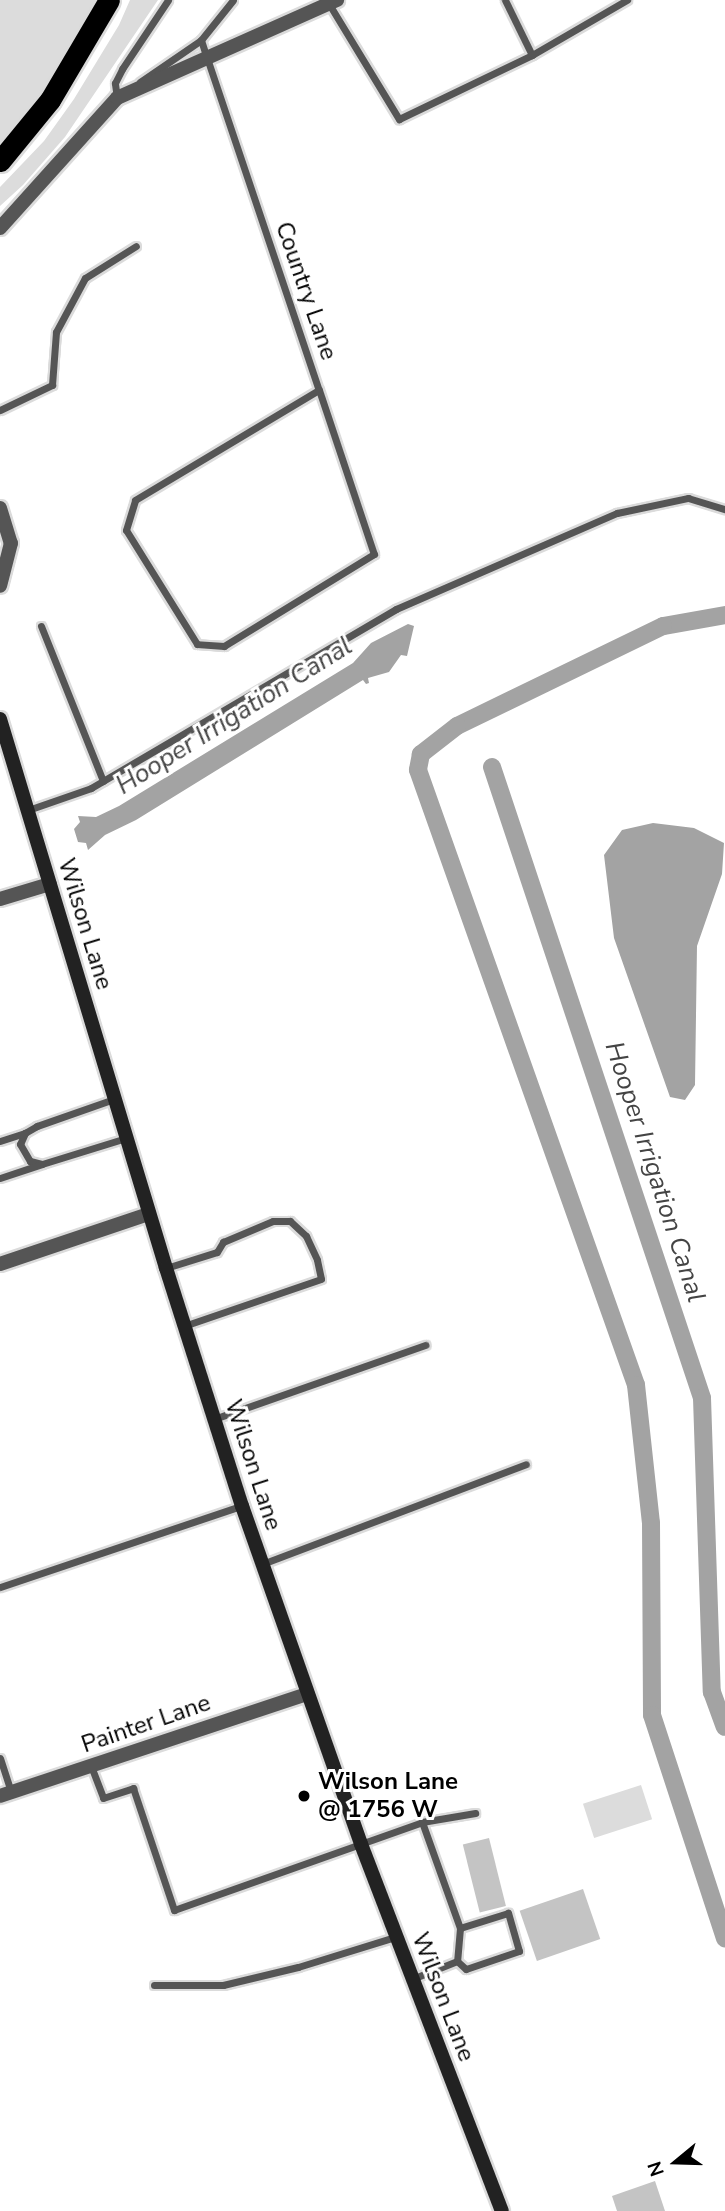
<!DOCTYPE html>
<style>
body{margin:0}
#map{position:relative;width:725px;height:2211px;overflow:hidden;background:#fff;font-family:"Nunito Sans",sans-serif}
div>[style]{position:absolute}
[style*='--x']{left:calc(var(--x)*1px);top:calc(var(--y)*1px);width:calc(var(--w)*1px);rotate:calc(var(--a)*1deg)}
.green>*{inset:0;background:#dcdcdc;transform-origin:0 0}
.water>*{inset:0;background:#a3a3a3}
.canal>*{height:18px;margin:-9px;padding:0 9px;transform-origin:9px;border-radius:9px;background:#a3a3a3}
.building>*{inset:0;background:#c4c4c4;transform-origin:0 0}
.roads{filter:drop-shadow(2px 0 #dbdbdb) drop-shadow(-2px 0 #dbdbdb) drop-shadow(0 2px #dbdbdb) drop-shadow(0 -2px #dbdbdb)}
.lane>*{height:7px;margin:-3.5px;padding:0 3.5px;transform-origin:3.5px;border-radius:3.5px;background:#555}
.street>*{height:14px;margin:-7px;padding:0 7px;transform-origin:7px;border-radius:7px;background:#555}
.secondary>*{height:14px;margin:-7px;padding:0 7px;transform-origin:7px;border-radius:7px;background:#222}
.highway>*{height:21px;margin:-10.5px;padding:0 10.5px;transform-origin:10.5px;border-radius:10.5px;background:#000}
.dots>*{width:19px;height:19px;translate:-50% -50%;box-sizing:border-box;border:4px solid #fff;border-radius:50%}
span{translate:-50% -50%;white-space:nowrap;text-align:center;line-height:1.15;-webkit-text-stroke:6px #fff;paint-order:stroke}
.street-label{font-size:24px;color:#000}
.poi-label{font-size:24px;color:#000;font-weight:700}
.left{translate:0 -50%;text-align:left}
.water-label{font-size:26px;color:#444;font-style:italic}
.north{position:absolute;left:641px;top:2127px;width:70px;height:70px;-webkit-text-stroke:5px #fff;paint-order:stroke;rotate:251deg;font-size:19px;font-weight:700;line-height:28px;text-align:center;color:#000}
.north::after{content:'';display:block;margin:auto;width:24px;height:32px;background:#000;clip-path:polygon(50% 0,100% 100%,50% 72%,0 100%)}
</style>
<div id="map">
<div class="green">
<div style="clip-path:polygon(0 0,98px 0,46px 89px,0 146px)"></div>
<div style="clip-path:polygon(130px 0,158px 0,65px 137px,23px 185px,0 206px,0 187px,44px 141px,74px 99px,119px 25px)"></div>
<div style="left:641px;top:1785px;width:36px;height:61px;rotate:72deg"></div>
</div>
<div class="water">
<div style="clip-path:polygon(408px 624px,414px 626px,407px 656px,401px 655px,389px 672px,368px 678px,369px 683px,366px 684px,363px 680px,136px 820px,105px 835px,88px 850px,86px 843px,78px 842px,74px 829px,80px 822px,78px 816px,96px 817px,119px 806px,353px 663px,371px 643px)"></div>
<div style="clip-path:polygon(653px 823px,694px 828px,724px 843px,722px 874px,697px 946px,695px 1085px,685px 1100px,670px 1097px,614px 938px,604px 855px,622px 830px)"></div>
</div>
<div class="canal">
<div style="--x:725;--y:615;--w:63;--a:169.9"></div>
<div style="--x:663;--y:626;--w:229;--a:154.1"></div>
<div style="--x:457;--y:726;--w:46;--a:142.1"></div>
<div style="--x:421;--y:754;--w:16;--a:101"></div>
<div style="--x:418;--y:770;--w:652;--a:70.48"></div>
<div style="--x:636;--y:1385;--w:139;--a:83.8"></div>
<div style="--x:651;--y:1523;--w:192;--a:89.7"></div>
<div style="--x:652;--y:1715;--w:235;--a:71.9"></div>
<div style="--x:492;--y:767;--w:665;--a:71.59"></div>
<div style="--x:702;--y:1398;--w:294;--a:88.1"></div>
<div style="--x:712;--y:1692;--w:37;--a:70"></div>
</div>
<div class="building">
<div style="left:489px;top:1838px;width:70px;height:27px;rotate:76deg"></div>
<div style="left:583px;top:1889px;width:53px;height:67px;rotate:71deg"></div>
<div style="clip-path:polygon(655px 2181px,665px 2211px,617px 2211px,612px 2196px)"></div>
</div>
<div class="roads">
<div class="lane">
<div style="--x:505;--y:0;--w:61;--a:63.9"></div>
<div style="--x:329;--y:4;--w:135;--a:58.7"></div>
<div style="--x:399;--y:119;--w:148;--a:-25.7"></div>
<div style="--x:532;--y:55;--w:110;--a:-30.1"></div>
<div style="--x:201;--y:40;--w:19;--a:72"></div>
<div style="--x:207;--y:58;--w:350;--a:71.4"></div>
<div style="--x:319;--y:390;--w:173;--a:71.5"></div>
<div style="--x:374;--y:554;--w:176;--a:148.5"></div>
<div style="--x:224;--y:646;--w:27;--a:-176"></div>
<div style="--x:197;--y:644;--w:134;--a:-121.9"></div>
<div style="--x:126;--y:530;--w:31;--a:-73"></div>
<div style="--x:135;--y:500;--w:214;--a:-30.9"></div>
<div style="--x:140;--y:82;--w:74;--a:-34.5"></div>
<div style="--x:201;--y:40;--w:51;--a:-51.3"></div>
<div style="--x:119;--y:97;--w:2;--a:153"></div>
<div style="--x:117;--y:98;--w:15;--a:-98"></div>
<div style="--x:115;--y:83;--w:16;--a:-63"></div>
<div style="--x:122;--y:69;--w:83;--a:-56.3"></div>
<div style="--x:0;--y:410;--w:58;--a:-25.7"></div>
<div style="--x:52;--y:385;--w:53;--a:-85.7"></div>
<div style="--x:56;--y:332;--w:61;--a:-61.8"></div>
<div style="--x:85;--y:278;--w:60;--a:-32.1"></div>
<div style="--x:41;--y:626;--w:167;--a:68.2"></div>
<div style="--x:28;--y:810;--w:67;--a:-19.2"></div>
<div style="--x:91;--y:788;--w:354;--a:-30.4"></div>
<div style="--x:396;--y:609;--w:241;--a:-23.5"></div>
<div style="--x:617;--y:513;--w:73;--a:-11.9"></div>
<div style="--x:688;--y:498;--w:39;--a:17"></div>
<div style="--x:114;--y:1099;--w:82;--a:160.7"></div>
<div style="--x:37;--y:1126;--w:14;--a:150"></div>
<div style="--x:25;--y:1133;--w:12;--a:114"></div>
<div style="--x:20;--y:1144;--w:20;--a:60"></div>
<div style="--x:30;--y:1161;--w:12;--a:14"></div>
<div style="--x:42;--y:1164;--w:88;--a:-17.2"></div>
<div style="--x:0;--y:1141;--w:26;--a:-18"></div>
<div style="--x:0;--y:1178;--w:44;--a:-18.4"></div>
<div style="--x:166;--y:1268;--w:53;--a:-17.4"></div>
<div style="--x:217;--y:1252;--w:12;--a:-59"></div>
<div style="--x:223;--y:1242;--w:54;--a:-22.8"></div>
<div style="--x:273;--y:1221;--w:17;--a:0"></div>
<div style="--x:290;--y:1221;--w:22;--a:43"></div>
<div style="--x:306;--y:1236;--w:26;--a:65"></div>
<div style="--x:317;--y:1260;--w:19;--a:78"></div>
<div style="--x:321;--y:1279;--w:145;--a:161.1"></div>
<div style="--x:214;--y:1419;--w:224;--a:-19.3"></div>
<div style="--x:262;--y:1564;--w:282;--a:-20.7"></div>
<div style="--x:0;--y:1587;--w:254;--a:-18.6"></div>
<div style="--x:0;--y:1758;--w:36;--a:72"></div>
<div style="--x:91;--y:1766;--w:34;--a:69"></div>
<div style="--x:103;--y:1798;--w:32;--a:-18"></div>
<div style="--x:133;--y:1788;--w:129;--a:71.4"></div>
<div style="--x:174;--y:1910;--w:263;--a:-19.5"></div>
<div style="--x:422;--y:1822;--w:113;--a:70.3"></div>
<div style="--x:422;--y:1822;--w:54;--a:-9.6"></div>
<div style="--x:412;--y:1979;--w:48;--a:-21.8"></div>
<div style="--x:457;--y:1961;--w:12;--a:42"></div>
<div style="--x:466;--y:1969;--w:56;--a:-18.8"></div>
<div style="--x:519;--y:1951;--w:40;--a:-106"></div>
<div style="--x:508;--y:1913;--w:50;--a:162.6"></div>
<div style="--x:460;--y:1928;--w:33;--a:95"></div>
<div style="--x:154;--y:1985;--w:69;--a:0"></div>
<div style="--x:223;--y:1985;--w:77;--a:-13.5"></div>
<div style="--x:298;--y:1967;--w:102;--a:-17.2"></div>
</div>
<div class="street">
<div style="--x:0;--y:228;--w:175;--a:-48"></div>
<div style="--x:117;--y:98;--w:241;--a:-24"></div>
<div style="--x:0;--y:508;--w:37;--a:73"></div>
<div style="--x:11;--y:543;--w:44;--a:104.3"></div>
<div style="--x:0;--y:899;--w:52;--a:-16.7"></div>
<div style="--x:0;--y:1264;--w:157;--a:-18.6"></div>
<div style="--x:0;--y:1796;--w:324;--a:-18.4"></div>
</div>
<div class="secondary">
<div style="--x:0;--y:719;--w:574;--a:73.18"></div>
<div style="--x:166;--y:1268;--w:250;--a:72.3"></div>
<div style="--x:242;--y:1506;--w:358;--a:70.6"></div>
<div style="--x:361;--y:1844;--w:393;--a:69"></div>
</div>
<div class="highway">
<div style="--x:0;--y:161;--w:79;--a:-50.7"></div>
<div style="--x:50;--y:100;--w:116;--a:-59.5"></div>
</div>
</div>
<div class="dots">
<div style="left:304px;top:1796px;background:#000"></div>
</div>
<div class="street-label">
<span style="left:306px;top:291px;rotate:71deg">Country Lane</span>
<span style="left:85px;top:924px;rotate:73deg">Wilson Lane</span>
<span style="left:253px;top:1465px;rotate:72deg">Wilson Lane</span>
<span style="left:146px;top:1724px;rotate:-19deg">Painter Lane</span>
<span style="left:443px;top:1997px;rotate:69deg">Wilson Lane</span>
</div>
<div class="poi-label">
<span class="left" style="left:318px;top:1796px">Wilson Lane<br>@ 1756 W</span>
</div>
<div class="water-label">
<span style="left:234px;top:716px;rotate:-32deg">Hooper Irrigation Canal</span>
<span style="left:655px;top:1172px;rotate:72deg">Hooper Irrigation Canal</span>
</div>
<div class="north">N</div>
</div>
